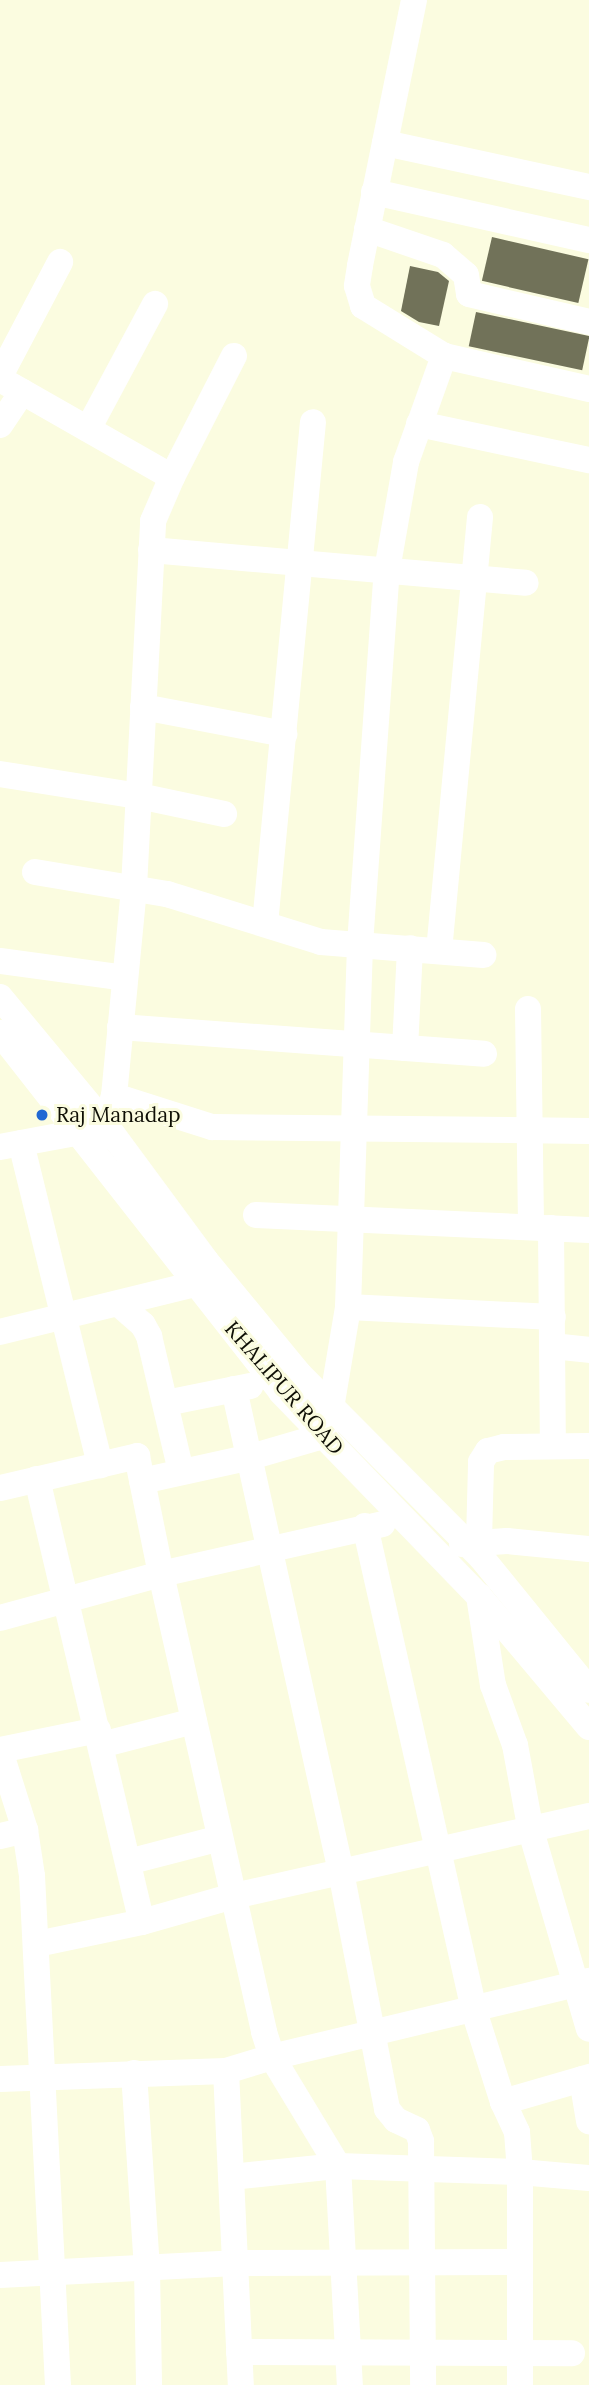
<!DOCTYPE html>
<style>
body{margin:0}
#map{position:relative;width:589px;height:2385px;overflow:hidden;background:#fbfce0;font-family:Lora,serif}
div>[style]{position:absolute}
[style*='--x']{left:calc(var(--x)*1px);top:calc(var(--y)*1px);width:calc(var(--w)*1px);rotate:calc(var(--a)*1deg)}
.building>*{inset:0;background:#717259;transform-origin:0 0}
.minor>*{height:26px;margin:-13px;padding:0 13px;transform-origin:13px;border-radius:13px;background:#fff}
.dots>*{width:19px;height:19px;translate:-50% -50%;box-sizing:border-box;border:4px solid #fbfce0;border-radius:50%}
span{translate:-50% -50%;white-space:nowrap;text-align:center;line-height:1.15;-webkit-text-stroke:6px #fbfce0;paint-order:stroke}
.poi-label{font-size:21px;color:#0e0e05}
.left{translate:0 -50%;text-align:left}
.street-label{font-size:21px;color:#0e0e05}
</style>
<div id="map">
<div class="building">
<div style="left:492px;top:237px;width:99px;height:45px;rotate:13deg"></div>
<div style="clip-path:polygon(410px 266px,438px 272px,449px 281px,439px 326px,419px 322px,401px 311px)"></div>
<div style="left:476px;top:312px;width:116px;height:35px;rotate:12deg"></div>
</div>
<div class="minor">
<div style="--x:414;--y:0;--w:271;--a:101.5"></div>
<div style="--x:360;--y:266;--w:20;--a:99"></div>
<div style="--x:357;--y:286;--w:21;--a:73"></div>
<div style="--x:363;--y:306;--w:95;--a:31.7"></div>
<div style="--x:444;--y:356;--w:149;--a:12.8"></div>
<div style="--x:385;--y:143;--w:209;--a:12.2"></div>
<div style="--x:374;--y:192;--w:220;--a:12.6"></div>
<div style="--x:367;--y:229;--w:80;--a:18.9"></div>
<div style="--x:443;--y:255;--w:30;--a:41"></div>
<div style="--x:466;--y:275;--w:19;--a:81"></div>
<div style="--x:469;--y:294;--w:123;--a:13.1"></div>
<div style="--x:0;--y:376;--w:129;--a:-62.2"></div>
<div style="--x:0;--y:379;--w:198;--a:29.7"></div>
<div style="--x:172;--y:477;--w:136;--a:-62.9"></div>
<div style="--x:419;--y:424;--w:174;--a:12"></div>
<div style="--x:0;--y:425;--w:40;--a:-56"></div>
<div style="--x:88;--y:429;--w:142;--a:-61.8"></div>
<div style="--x:151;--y:550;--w:376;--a:5"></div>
<div style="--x:143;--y:707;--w:144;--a:10.8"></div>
<div style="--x:0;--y:774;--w:141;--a:9"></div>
<div style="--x:139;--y:796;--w:87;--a:12"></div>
<div style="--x:35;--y:872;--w:134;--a:9.5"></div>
<div style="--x:167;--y:894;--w:161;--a:17.3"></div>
<div style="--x:321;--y:942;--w:163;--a:4.6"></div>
<div style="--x:265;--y:924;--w:504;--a:-84.54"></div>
<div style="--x:439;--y:951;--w:436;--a:-84.6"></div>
<div style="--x:0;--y:961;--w:126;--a:7.7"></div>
<div style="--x:0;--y:997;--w:165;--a:50.4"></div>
<div style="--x:105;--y:1124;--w:170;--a:53.6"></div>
<div style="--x:206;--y:1261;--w:146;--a:50.5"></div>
<div style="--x:299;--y:1374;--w:258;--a:45.2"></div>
<div style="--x:481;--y:1557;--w:171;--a:50.9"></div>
<div style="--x:528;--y:1009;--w:218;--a:89.2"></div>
<div style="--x:120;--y:1027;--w:365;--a:4.2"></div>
<div style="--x:0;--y:1033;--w:456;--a:51.9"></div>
<div style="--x:281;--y:1392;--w:284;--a:45.9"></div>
<div style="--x:479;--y:1596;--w:171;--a:50"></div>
<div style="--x:405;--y:1048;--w:100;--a:-87.1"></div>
<div style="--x:114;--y:1096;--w:103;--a:17.6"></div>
<div style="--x:212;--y:1127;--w:377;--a:0.6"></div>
<div style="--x:99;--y:1139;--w:46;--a:-70.8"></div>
<div style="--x:114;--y:1096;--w:210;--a:-84.5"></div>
<div style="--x:134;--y:887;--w:366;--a:-87"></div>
<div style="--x:153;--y:521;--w:48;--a:-66.6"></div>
<div style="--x:21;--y:1143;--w:332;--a:76.2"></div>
<div style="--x:0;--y:1147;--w:81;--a:-10.6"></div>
<div style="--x:256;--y:1215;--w:333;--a:2.6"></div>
<div style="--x:551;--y:1228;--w:218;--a:89.5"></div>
<div style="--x:120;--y:1305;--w:30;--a:41"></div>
<div style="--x:143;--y:1325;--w:13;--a:61"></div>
<div style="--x:149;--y:1336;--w:139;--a:76.7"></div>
<div style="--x:348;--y:1307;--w:205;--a:2.8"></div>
<div style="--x:0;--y:1332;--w:218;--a:-13.8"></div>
<div style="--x:552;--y:1346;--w:37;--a:6"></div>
<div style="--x:234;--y:1389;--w:495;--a:77.5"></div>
<div style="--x:341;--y:1872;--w:241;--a:79"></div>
<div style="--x:387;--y:2109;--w:14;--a:51"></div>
<div style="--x:396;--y:2120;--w:23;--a:25"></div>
<div style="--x:417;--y:2130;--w:12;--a:70"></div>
<div style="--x:421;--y:2141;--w:244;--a:89.5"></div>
<div style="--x:166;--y:1403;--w:86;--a:-11.4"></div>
<div style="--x:37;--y:1479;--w:455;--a:76.7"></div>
<div style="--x:142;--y:1481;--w:107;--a:-12.4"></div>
<div style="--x:247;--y:1458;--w:79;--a:-16.1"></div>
<div style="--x:323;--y:1436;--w:29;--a:-74"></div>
<div style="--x:331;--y:1408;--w:102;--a:-80.4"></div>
<div style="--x:348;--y:1307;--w:363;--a:-88.1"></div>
<div style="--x:360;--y:944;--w:375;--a:-85.9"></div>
<div style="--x:387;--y:570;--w:110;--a:-80"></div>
<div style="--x:406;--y:462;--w:113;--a:-70.3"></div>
<div style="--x:0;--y:1488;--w:141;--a:-13.1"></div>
<div style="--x:137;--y:1456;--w:120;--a:78.5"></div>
<div style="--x:161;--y:1574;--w:469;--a:77.3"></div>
<div style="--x:264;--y:2032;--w:26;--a:72"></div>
<div style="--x:272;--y:2057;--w:127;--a:58.8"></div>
<div style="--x:338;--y:2166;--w:219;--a:86.9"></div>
<div style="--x:365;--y:1526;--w:497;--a:77.3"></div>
<div style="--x:474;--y:2011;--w:96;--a:72.3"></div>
<div style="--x:503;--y:2102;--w:33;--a:65"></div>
<div style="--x:517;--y:2132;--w:40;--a:85.7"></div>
<div style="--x:520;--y:2172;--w:213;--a:90"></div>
<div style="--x:479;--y:1541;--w:79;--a:-88.5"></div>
<div style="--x:481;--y:1462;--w:13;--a:-58"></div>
<div style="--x:488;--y:1451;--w:16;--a:-14"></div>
<div style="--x:504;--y:1447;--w:85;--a:-0.7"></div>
<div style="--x:462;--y:1544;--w:45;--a:-3.8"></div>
<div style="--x:507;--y:1541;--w:82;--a:5.6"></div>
<div style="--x:479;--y:1596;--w:90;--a:81.1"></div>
<div style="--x:493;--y:1685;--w:64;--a:69.9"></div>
<div style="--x:515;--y:1745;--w:87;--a:79.5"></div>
<div style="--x:531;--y:1831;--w:206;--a:73.7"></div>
<div style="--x:0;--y:1618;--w:167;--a:-15.3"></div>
<div style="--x:161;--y:1574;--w:227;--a:-12.7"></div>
<div style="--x:101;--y:1745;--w:96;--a:-14.5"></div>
<div style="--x:0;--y:1750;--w:100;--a:-11.5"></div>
<div style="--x:0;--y:1751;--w:83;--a:72.4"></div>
<div style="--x:25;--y:1830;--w:47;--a:81.3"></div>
<div style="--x:32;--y:1876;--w:510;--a:87.08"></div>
<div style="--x:0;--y:1836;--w:26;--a:-13"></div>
<div style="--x:128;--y:1862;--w:95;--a:-14.6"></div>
<div style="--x:37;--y:1944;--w:107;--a:-11.8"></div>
<div style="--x:142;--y:1922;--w:96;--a:-15.8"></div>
<div style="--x:234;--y:1896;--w:364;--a:-12.7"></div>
<div style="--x:226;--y:2071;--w:314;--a:87.3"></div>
<div style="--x:134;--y:2073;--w:195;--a:86.2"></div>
<div style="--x:147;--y:2268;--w:117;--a:89"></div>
<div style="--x:0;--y:2079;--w:226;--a:-2"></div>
<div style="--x:226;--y:2071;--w:48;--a:-16.9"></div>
<div style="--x:272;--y:2057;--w:326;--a:-13.5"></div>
<div style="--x:582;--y:2079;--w:43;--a:80.5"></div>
<div style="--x:503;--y:2102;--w:90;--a:-16.2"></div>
<div style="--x:231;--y:2177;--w:108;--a:-5.9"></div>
<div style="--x:338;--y:2166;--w:182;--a:1.9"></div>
<div style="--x:520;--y:2172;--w:69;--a:5"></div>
<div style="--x:0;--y:2275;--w:235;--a:-2.9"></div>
<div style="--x:235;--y:2263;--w:285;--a:-0.2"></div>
<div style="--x:239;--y:2352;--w:333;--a:0.2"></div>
</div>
<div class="dots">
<div style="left:42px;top:1115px;background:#2168d3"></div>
</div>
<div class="poi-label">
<span class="left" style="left:56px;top:1115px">Raj Manadap</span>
</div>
<div class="street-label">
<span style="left:284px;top:1388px;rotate:49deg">KHALIPUR ROAD</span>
</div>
</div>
